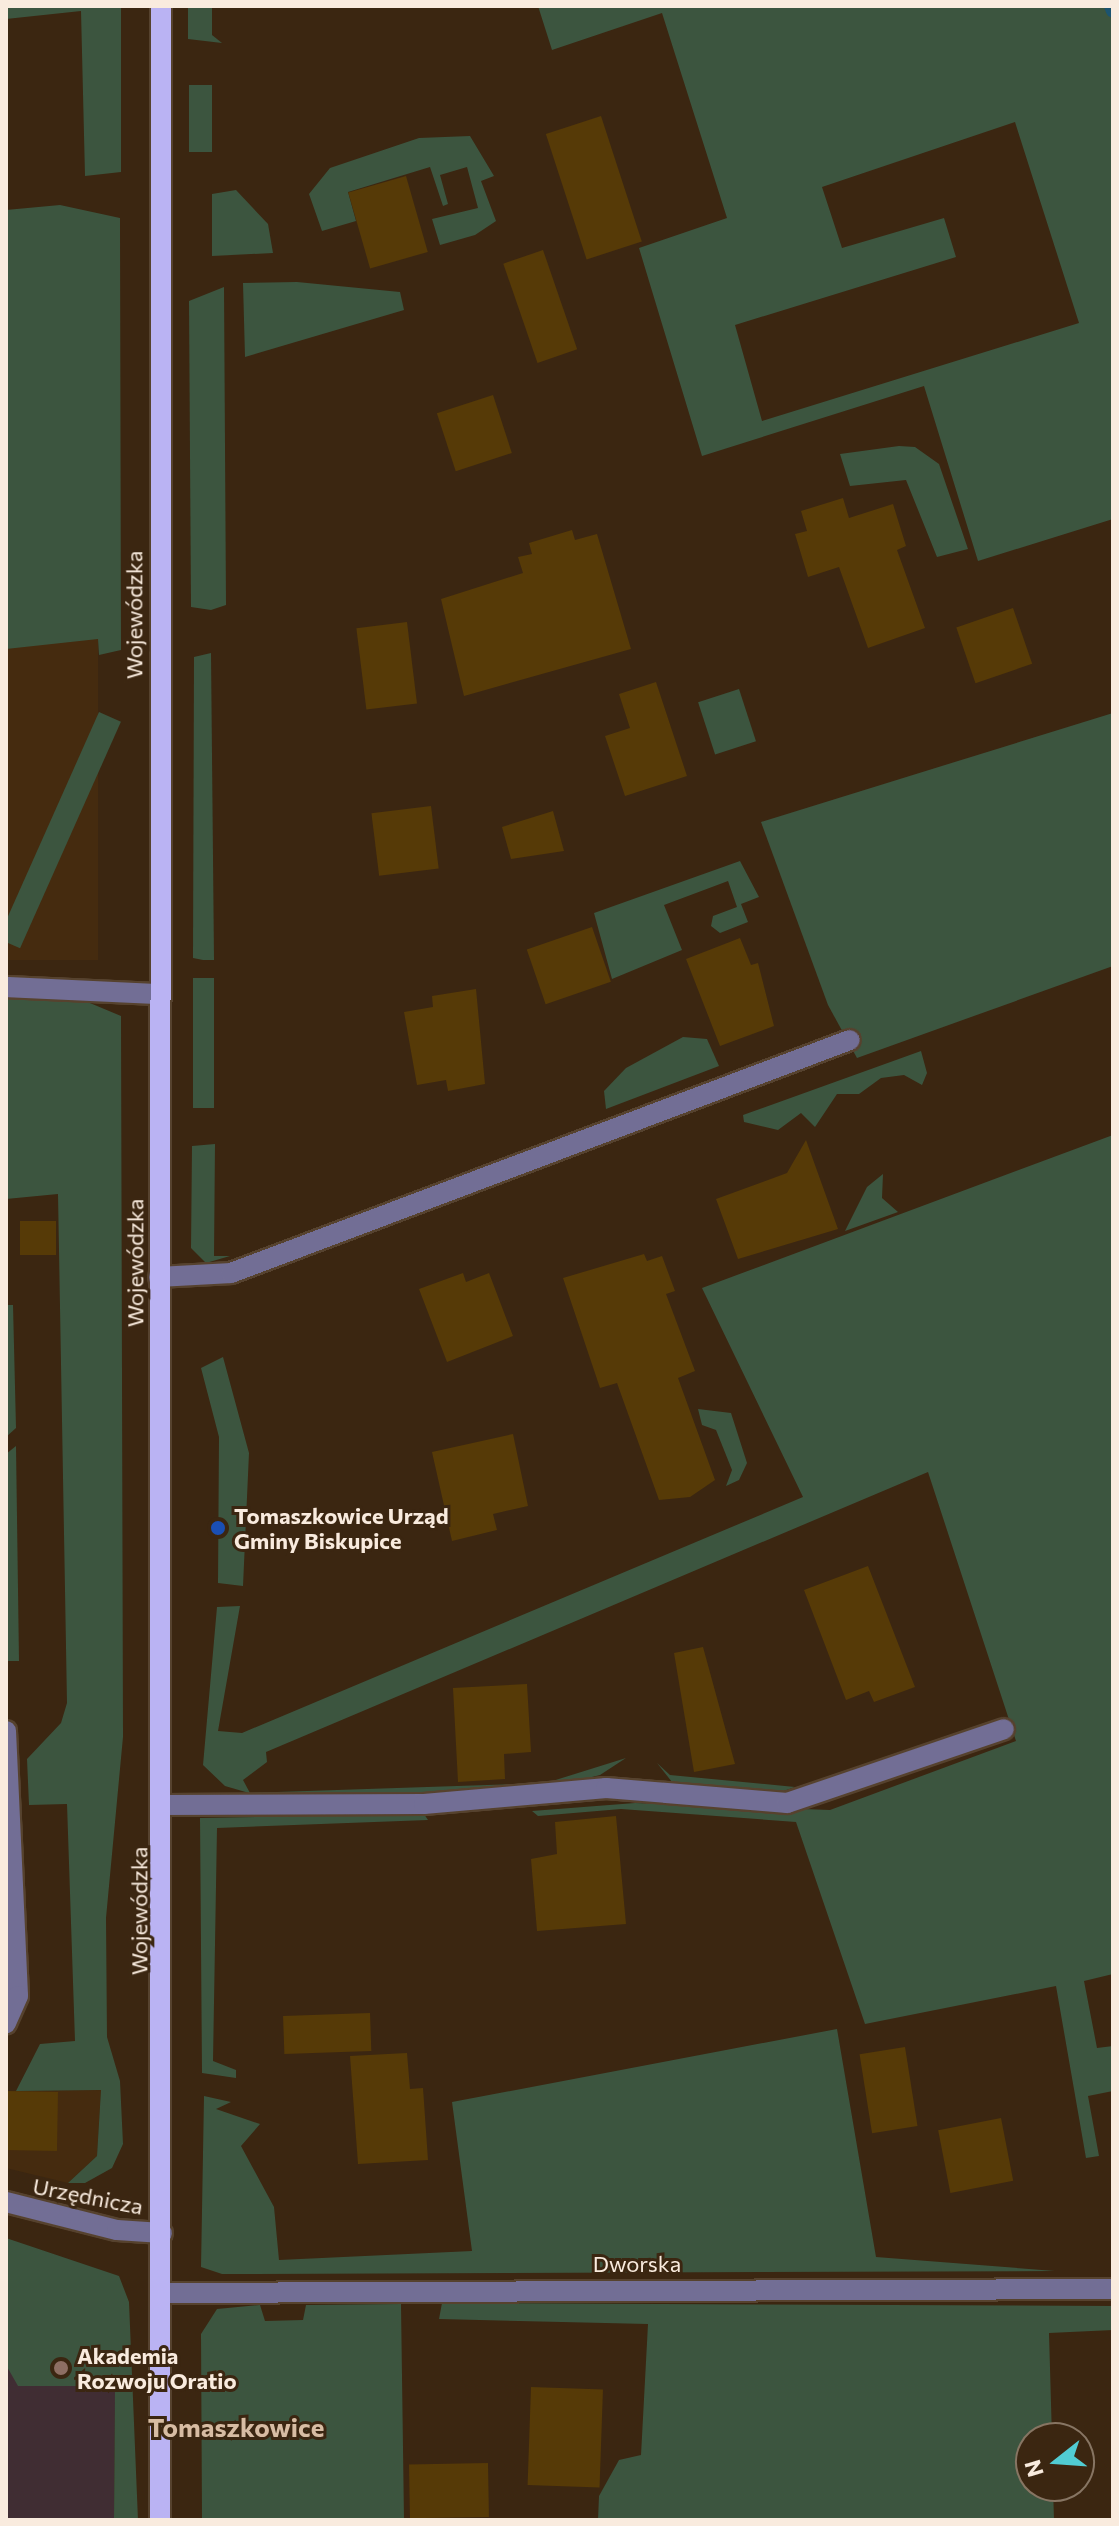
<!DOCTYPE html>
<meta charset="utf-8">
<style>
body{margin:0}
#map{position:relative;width:1119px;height:2526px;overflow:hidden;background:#3b2611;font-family:Commissioner,sans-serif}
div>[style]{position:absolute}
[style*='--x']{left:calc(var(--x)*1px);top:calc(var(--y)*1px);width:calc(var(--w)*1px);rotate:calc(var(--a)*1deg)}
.built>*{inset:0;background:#452b0f;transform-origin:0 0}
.education>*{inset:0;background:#402d33}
.green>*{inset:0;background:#3c553f;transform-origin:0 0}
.stream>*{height:14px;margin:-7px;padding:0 7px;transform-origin:7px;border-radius:7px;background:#1c5470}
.building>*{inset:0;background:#563a07;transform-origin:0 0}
.roads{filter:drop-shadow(2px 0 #56422e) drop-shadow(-2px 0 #56422e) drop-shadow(0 2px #56422e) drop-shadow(0 -2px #56422e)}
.minor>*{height:20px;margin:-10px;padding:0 10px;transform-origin:10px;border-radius:10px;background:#726e95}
.major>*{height:20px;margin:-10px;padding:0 10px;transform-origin:10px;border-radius:10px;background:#bab3f3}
.dots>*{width:22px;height:22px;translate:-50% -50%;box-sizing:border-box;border:4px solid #3b2611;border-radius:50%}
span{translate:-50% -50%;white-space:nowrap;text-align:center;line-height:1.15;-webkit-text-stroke:6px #3b2611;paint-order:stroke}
.street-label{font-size:22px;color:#f9ebde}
.poi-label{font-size:22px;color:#f9ebde;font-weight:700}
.left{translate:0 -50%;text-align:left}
.quarter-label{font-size:26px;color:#d7bca3;font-weight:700}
.frame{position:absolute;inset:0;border:8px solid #f9ebde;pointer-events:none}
.north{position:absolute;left:1015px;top:2422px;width:80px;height:80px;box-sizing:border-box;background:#3b2611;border:2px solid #877563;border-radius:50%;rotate:253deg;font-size:22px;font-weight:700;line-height:32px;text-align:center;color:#f9ebde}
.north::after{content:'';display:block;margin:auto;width:28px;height:36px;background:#51ccd3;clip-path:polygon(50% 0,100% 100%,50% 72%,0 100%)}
</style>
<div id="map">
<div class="built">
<div style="left:98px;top:639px;width:321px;height:93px;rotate:90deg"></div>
<div style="clip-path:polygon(101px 2090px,97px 2156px,68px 2183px,6px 2168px,6px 2091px)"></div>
</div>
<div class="education">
<div style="clip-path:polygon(116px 2279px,114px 2520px,6px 2520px,6px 2350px)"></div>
</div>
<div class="green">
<div style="clip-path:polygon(121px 6px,121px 172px,85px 176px,81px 11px,6px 19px,6px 7px)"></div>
<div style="clip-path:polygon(188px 6px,212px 6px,212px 35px,222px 43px,188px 39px)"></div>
<div style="clip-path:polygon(evenodd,538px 6px,1113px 6px,1113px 519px,978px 561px,924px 386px,702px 456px,639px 248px,727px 218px,662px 13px,552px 50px,538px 6px,1015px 122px,1079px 323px,762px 421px,735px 325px,956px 257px,944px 218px,842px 248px,822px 187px,1015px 122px)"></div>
<div style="left:212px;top:85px;width:67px;height:23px;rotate:90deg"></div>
<div style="clip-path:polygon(470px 136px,494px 176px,481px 181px,496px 221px,475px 235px,440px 245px,432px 219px,478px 208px,467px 167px,440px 175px,448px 204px,443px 206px,430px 167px,348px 192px,356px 221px,322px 231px,309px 194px,330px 168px,419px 138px)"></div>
<div style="clip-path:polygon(236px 190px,268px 224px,273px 253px,212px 256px,212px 194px)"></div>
<div style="clip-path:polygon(60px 205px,120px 218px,121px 650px,99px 655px,98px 639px,6px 649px,6px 210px)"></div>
<div style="clip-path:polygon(297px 282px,400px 292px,404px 310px,245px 357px,243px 283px)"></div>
<div style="clip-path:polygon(224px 287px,226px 605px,211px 610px,191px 607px,189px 301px)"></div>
<div style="clip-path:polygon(899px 446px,915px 447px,939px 464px,968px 549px,937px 557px,906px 480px,850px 486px,840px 454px)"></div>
<div style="clip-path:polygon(211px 653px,214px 960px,203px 960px,193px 958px,194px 657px)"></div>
<div style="left:739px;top:689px;width:55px;height:43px;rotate:72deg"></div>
<div style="left:99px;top:712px;width:24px;height:248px;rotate:24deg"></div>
<div style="clip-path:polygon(1113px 713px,1113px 966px,857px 1058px,828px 1005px,761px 822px)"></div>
<div style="clip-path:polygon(740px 861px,759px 897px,741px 904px,748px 922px,720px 933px,711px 926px,713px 916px,737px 907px,728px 881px,664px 905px,682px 950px,612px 979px,594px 913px)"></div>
<div style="left:214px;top:978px;width:130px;height:21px;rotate:90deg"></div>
<div style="clip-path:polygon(6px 998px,78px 998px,121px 1016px,123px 1737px,106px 1918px,107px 2037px,120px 2081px,123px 2144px,112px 2168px,85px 2183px,68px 2183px,97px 2156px,101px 2090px,16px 2091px,40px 2044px,75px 2041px,67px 1804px,29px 1805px,27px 1759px,61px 1723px,67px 1703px,58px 1194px,6px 1199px)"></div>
<div style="clip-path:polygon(683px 1037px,707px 1039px,719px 1066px,606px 1109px,604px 1091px,626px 1068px)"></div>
<div style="clip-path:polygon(921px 1051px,927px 1073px,922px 1085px,904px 1075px,881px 1078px,859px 1094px,837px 1094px,815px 1127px,801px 1113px,778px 1130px,744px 1122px,743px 1115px)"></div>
<div style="clip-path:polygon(1113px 1135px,1113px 1974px,1084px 1981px,1097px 2048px,1113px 2046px,1113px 2091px,1088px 2096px,1099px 2156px,1086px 2158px,1056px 1986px,865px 2024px,796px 1822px,621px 1809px,538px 1816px,532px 1811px,635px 1803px,830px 1810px,1016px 1741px,928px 1472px,266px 1752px,267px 1762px,243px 1780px,250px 1793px,546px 1783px,626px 1758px,600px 1775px,552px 1787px,271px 1799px,249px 1793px,225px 1786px,203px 1765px,217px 1607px,240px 1606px,218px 1731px,242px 1733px,803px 1497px,702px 1288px)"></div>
<div style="clip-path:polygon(215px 1144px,214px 1256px,230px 1256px,206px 1263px,191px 1248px,192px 1146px)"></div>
<div style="clip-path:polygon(883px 1174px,882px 1198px,898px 1212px,845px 1231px,867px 1187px)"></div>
<div style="clip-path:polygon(6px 1305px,13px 1305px,16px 1428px,6px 1437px)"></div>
<div style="clip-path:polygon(223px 1357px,249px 1453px,243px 1586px,218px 1583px,219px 1437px,201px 1368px)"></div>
<div style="clip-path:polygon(698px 1409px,731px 1413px,747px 1463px,739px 1480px,726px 1486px,732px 1470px,716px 1430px,702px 1425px)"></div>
<div style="clip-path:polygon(16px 1446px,19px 1661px,6px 1661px,6px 1454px)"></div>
<div style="clip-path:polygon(657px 1763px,670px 1775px,795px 1787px,778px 1793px,690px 1786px,672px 1782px)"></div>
<div style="clip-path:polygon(424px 1814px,428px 1820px,217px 1828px,213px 2061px,236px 2070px,236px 2078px,202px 2073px,200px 1818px)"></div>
<div style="clip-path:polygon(837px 2029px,876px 2257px,1055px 2271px,222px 2274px,201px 2267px,204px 2096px,231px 2102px,216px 2109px,260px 2124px,241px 2146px,274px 2207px,279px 2260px,472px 2251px,452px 2102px)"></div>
<div style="clip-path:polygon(6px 2238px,119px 2276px,129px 2302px,138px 2520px,114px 2520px,115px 2386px,18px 2386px,6px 2365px)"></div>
<div style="clip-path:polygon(442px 2303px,1113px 2306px,1113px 2330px,1049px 2333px,1052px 2438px,1031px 2438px,1031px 2486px,1053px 2486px,1054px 2520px,598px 2520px,599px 2496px,619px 2460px,641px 2455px,648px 2324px,439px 2319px)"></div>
<div style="clip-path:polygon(401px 2304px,404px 2520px,202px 2520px,201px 2334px,217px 2309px,260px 2305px,265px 2321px,303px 2320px,306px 2305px)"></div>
</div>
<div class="stream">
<div style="--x:1111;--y:6;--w:5;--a:68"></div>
</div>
<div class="building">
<div style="left:601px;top:116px;width:132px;height:58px;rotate:72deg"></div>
<div style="left:406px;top:176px;width:79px;height:60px;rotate:74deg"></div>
<div style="left:543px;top:250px;width:105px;height:42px;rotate:71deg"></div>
<div style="left:493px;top:395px;width:61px;height:59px;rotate:72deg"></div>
<div style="clip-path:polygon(843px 498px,849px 518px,893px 504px,906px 546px,897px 550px,925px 628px,868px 648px,839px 567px,808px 577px,795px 534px,807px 531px,801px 511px)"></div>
<div style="clip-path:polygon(572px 530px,575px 540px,597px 534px,631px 649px,464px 696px,441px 599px,523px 573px,518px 557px,532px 554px,529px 543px)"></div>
<div style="left:1013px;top:608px;width:59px;height:60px;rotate:71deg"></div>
<div style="left:407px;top:622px;width:82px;height:51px;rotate:83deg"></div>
<div style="clip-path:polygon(656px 682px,687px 776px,625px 796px,605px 736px,630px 728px,619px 694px)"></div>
<div style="left:431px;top:806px;width:63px;height:60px;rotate:83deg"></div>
<div style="clip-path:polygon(553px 811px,564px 851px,511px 859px,502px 827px)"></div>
<div style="left:592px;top:927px;width:58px;height:69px;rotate:71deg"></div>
<div style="clip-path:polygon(740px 938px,751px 965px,758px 963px,774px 1026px,720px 1046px,686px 959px)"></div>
<div style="clip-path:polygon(476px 989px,485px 1084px,448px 1091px,446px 1080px,417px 1085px,404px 1012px,433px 1007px,432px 996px)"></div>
<div style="clip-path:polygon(806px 1140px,838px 1229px,738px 1259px,716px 1199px,787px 1173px)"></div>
<div style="left:56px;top:1221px;width:34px;height:36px;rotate:90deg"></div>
<div style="clip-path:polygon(644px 1254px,647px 1261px,662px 1256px,675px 1291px,666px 1294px,695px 1371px,678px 1378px,715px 1480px,690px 1497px,659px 1500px,617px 1383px,600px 1388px,563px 1278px)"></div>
<div style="clip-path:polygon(463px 1273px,466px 1282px,489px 1273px,513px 1336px,447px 1362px,419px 1289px)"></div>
<div style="clip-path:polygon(513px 1434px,528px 1506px,493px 1514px,497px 1530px,452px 1541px,432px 1452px)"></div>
<div style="clip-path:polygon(868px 1566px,915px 1687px,874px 1702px,869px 1691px,846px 1700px,804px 1590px)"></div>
<div style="clip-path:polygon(703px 1647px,735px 1764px,694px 1772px,674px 1653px)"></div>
<div style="clip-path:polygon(527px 1684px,531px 1752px,504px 1754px,505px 1779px,458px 1782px,453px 1688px)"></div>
<div style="clip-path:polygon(616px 1816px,626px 1924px,537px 1931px,531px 1859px,557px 1854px,555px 1822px)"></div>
<div style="left:370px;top:2013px;width:38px;height:87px;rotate:88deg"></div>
<div style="left:905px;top:2047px;width:80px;height:46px;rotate:81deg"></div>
<div style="clip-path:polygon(407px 2053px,410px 2089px,423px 2088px,428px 2160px,358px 2164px,350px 2056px)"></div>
<div style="left:6px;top:2091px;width:52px;height:59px;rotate:1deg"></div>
<div style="left:1001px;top:2118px;width:64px;height:64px;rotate:79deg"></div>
<div style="left:531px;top:2387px;width:72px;height:98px;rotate:2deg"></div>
<div style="left:488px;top:2463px;width:54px;height:79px;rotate:89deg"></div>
</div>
<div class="roads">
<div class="minor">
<div style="--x:6;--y:987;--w:151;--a:2.7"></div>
<div style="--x:159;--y:1277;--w:72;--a:-3.2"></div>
<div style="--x:231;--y:1273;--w:661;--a:-20.63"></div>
<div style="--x:6;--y:1731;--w:265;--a:87.4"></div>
<div style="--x:18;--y:1996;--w:30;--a:114"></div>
<div style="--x:163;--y:1805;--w:261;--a:-0.2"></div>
<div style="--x:424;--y:1804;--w:183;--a:-5"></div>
<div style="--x:606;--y:1788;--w:182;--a:4.7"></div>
<div style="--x:787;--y:1803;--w:229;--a:-18.8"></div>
<div style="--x:6;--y:2202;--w:114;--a:14.2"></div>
<div style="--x:117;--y:2230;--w:45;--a:3.8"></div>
<div style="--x:161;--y:2293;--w:952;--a:-0.24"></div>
</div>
<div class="major">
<div style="--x:160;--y:2520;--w:2514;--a:-89.98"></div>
</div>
</div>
<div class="dots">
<div style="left:218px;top:1528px;background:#1a4fb4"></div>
<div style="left:61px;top:2368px;background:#8d6e63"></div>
</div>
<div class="street-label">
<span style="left:134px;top:615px;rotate:-90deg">Wojewódzka</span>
<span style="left:135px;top:1263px;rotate:-90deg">Wojewódzka</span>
<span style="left:139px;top:1911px;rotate:-90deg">Wojewódzka</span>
<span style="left:88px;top:2196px;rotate:11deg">Urzędnicza</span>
<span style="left:637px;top:2264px">Dworska</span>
</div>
<div class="poi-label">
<span class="left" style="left:234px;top:1528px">Tomaszkowice Urząd<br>Gminy Biskupice</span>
<span class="left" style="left:77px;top:2368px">Akademia<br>Rozwoju Oratio</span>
</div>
<div class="quarter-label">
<span style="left:236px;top:2427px">Tomaszkowice</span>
</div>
<div class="frame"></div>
<div class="north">N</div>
</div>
